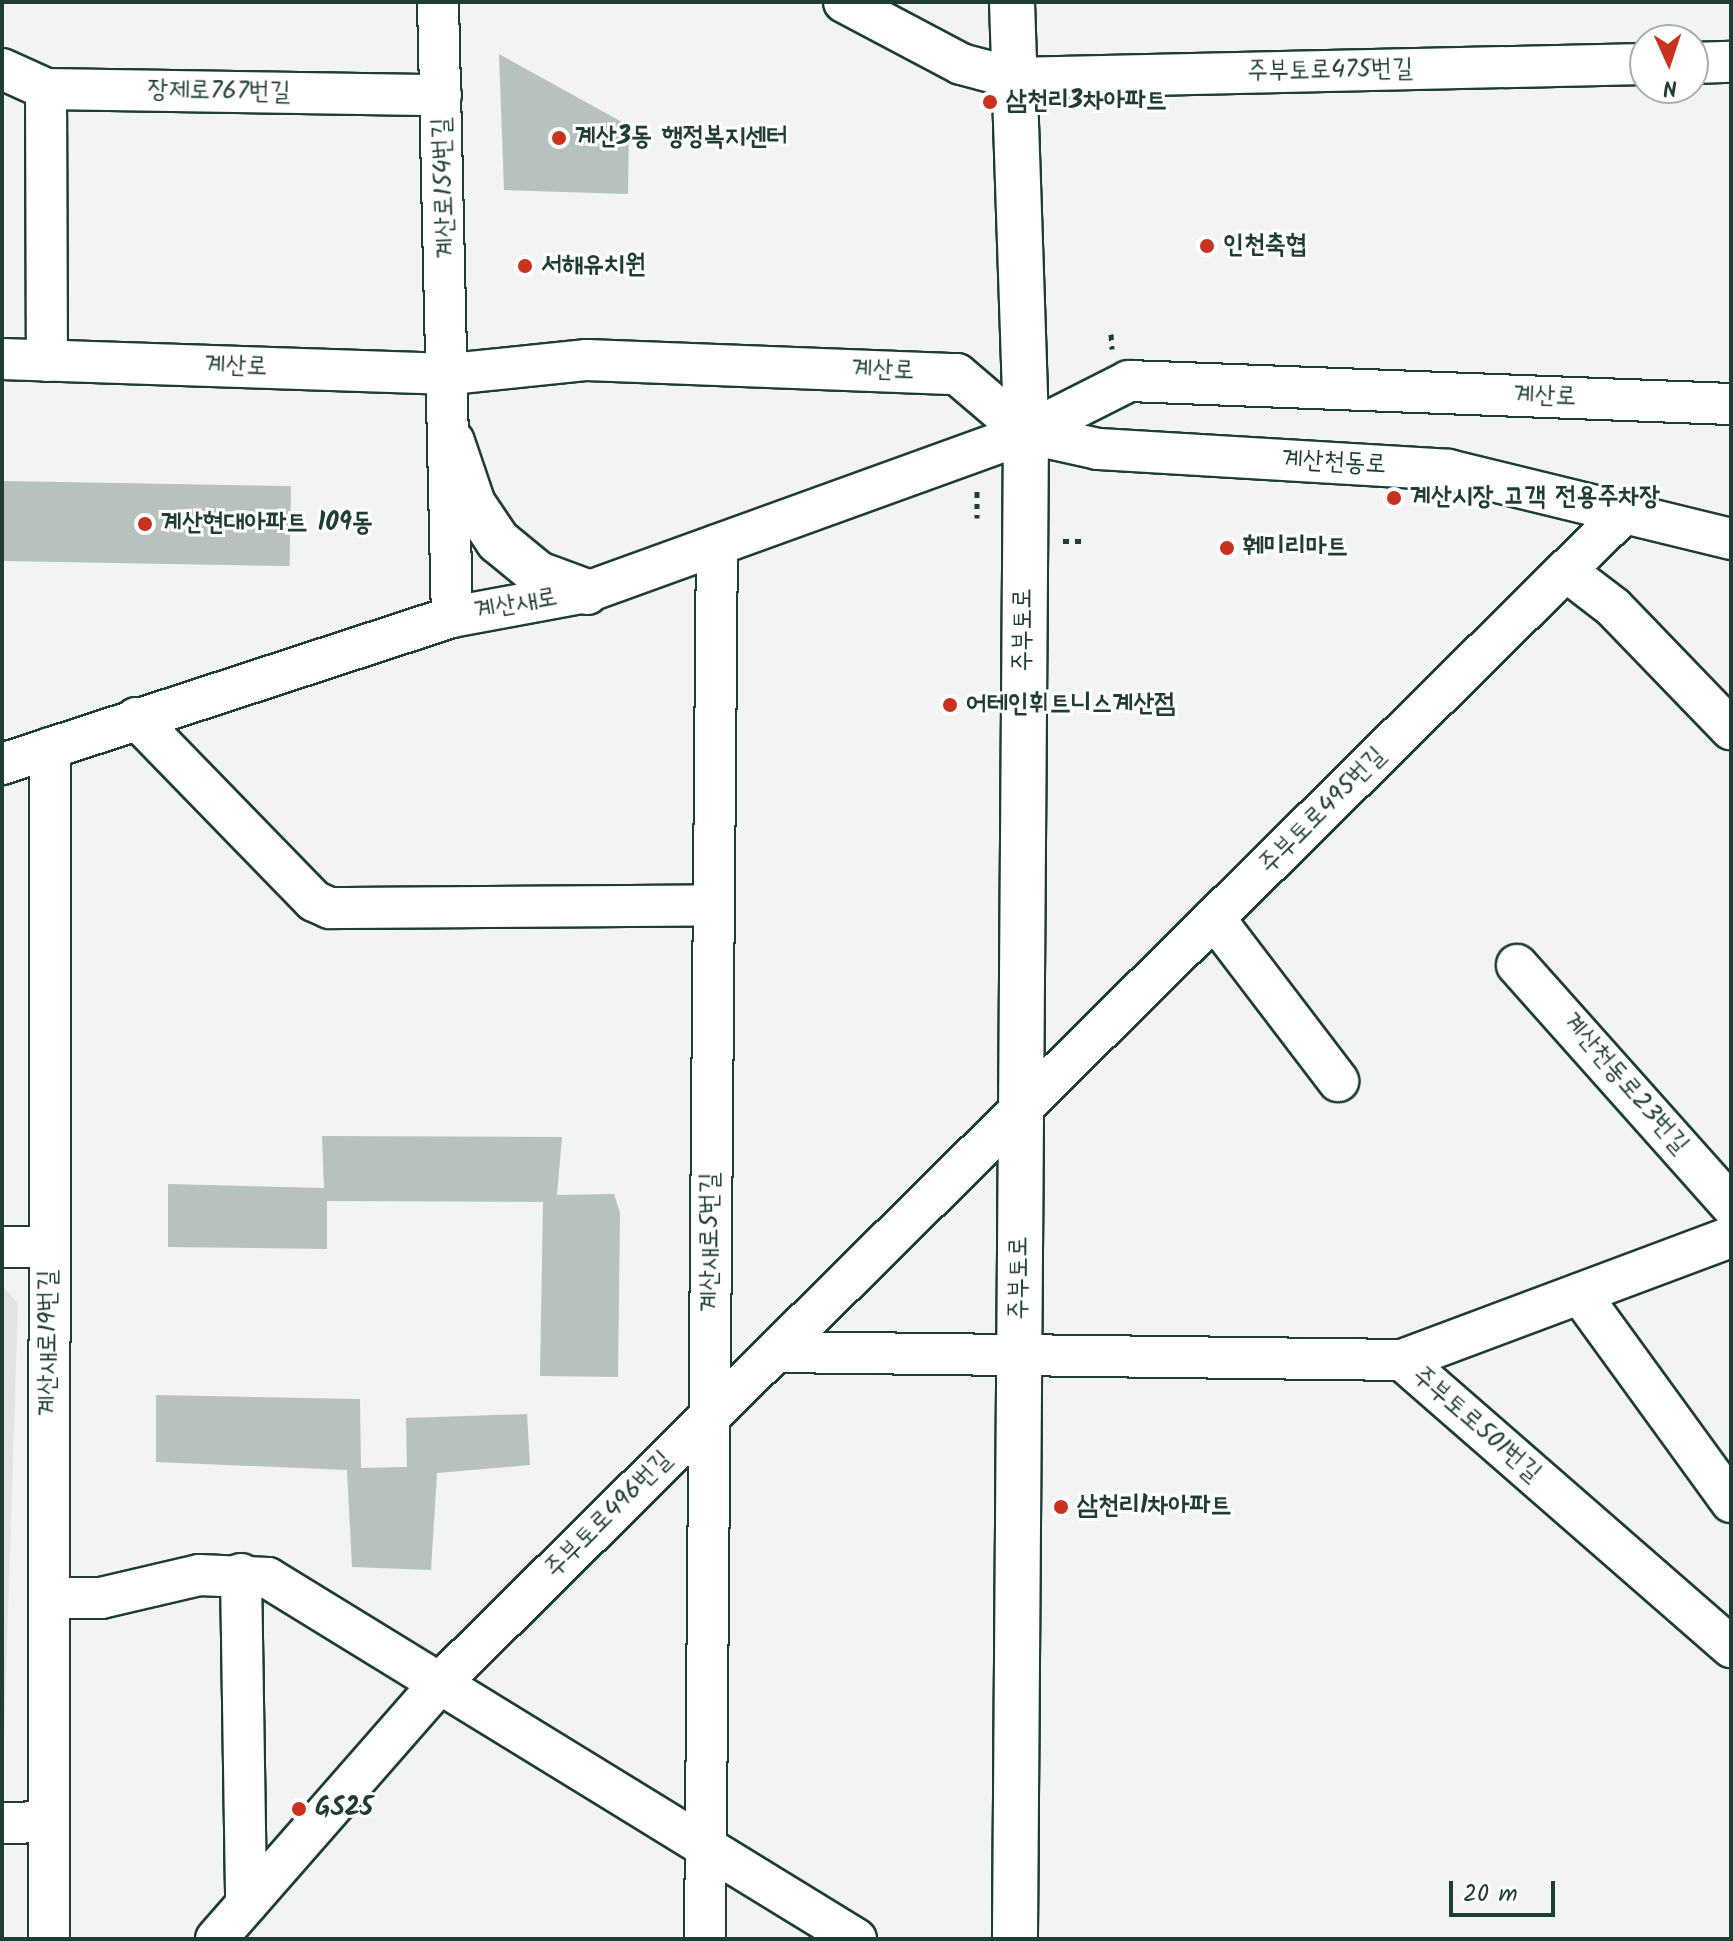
<!DOCTYPE html>
<meta charset="utf-8">
<style>
body{margin:0}
#map{position:relative;width:1733px;height:1941px;overflow:hidden;background:#f2f3f3;font-family:Kalam,"Poor Story",sans-serif}
div>[style]{position:absolute}
[style*='--x']{left:calc(var(--x)*1px);top:calc(var(--y)*1px);width:calc(var(--w)*1px);rotate:calc(var(--a)*1deg)}
.built>*{inset:0;background:#e0e4e3}
.building>*{inset:0;background:#b7c1bd;transform-origin:0 0}
.path>*{height:5px;margin-top:-2.5px;transform-origin:0;background:repeating-linear-gradient(90deg,#1f3d34 0 6px,transparent 0 12px)}
.roads{filter:drop-shadow(2px 0 #1f3d34) drop-shadow(-2px 0 #1f3d34) drop-shadow(0 2px #1f3d34) drop-shadow(0 -2px #1f3d34)}
.minor>*{height:40px;margin:-20px;padding:0 20px;transform-origin:20px;border-radius:20px;background:#fff}
.major>*{height:44px;margin:-22px;padding:0 22px;transform-origin:22px;border-radius:22px;background:#fff}
.dots>*{width:22px;height:22px;translate:-50% -50%;box-sizing:border-box;border:4px solid #fff;border-radius:50%}
span{translate:-50% -50%;white-space:nowrap;text-align:center;line-height:1.15;-webkit-text-stroke:6px #fff;paint-order:stroke}
.street-label{font-size:26px;color:#1f3d34}
.poi-label{font-size:26px;color:#1f3d34;font-weight:700}
.left{translate:0 -50%;text-align:left}
.frame{position:absolute;inset:0;border:4px solid #1f3d34;pointer-events:none}
.north{position:absolute;left:1629px;top:24px;width:80px;height:80px;box-sizing:border-box;background:#fff;border:2px solid #a5b1ae;border-radius:50%;rotate:177deg;font-size:22px;font-weight:700;line-height:32px;text-align:center;color:#1f3d34}
.north::after{content:'';display:block;margin:auto;width:28px;height:36px;background:#c8321e;clip-path:polygon(50% 0,100% 100%,50% 72%,0 100%)}
.scale{position:absolute;left:1449px;top:1881px;width:106px;height:36px;box-sizing:border-box;border:4px solid #1f3d34;border-top:0;padding-left:10px;font-size:24px;line-height:28px;white-space:nowrap;color:#1f3d34;-webkit-text-stroke:6px #fff;paint-order:stroke}
</style>
<div id="map">
<div class="built">
<div style="clip-path:polygon(2px 1286px,18px 1303px,2px 1798px)"></div>
</div>
<div class="building">
<div style="clip-path:polygon(499px 54px,629px 126px,628px 194px,504px 190px)"></div>
<div style="left:2px;top:481px;width:289px;height:80px;rotate:1deg"></div>
<div style="clip-path:polygon(322px 1136px,562px 1137px,557px 1195px,614px 1194px,620px 1213px,618px 1377px,540px 1376px,543px 1202px,327px 1201px,327px 1249px,168px 1247px,168px 1184px,324px 1188px)"></div>
<div style="clip-path:polygon(156px 1395px,360px 1399px,361px 1468px,407px 1467px,406px 1418px,527px 1414px,530px 1465px,437px 1473px,431px 1570px,352px 1567px,347px 1470px,156px 1462px)"></div>
</div>
<div class="path">
<div style="--x:1111;--y:334;--w:15;--a:86"></div>
<div style="--x:977;--y:491;--w:27;--a:90"></div>
<div style="--x:1063;--y:541;--w:19;--a:0"></div>
</div>
<div class="roads">
<div class="minor">
<div style="--x:438;--y:2;--w:615;--a:88.7"></div>
<div style="--x:844;--y:2;--w:132;--a:27.9"></div>
<div style="--x:961;--y:64;--w:55;--a:14.8"></div>
<div style="--x:1014;--y:78;--w:631;--a:-1.27"></div>
<div style="--x:1693;--y:63;--w:38;--a:-2"></div>
<div style="--x:2;--y:69;--w:48;--a:24.4"></div>
<div style="--x:46;--y:89;--w:395;--a:0.9"></div>
<div style="--x:46;--y:89;--w:272;--a:89.8"></div>
<div style="--x:2;--y:359;--w:449;--a:1.9"></div>
<div style="--x:451;--y:374;--w:137;--a:-5.9"></div>
<div style="--x:587;--y:360;--w:370;--a:2.2"></div>
<div style="--x:957;--y:374;--w:91;--a:40.5"></div>
<div style="--x:1026;--y:433;--w:74;--a:12.5"></div>
<div style="--x:1098;--y:449;--w:351;--a:3.4"></div>
<div style="--x:1448;--y:470;--w:291;--a:13.7"></div>
<div style="--x:1566;--y:571;--w:59;--a:37.5"></div>
<div style="--x:1613;--y:607;--w:170;--a:46"></div>
<div style="--x:136;--y:718;--w:255;--a:45.8"></div>
<div style="--x:314;--y:901;--w:17;--a:24"></div>
<div style="--x:330;--y:908;--w:384;--a:-0.4"></div>
<div style="--x:2;--y:764;--w:473;--a:-18.1"></div>
<div style="--x:452;--y:617;--w:137;--a:-10.5"></div>
<div style="--x:587;--y:592;--w:467;--a:-19.9"></div>
<div style="--x:1026;--y:433;--w:115;--a:-26.8"></div>
<div style="--x:1129;--y:381;--w:602;--a:2.19"></div>
<div style="--x:1214;--y:918;--w:205;--a:52.7"></div>
<div style="--x:1517;--y:965;--w:322;--a:48.3"></div>
<div style="--x:2;--y:1247;--w:47;--a:0"></div>
<div style="--x:1580;--y:1294;--w:257;--a:54"></div>
<div style="--x:776;--y:1352;--w:626;--a:0.73"></div>
<div style="--x:1402;--y:1360;--w:437;--a:41.1"></div>
<div style="--x:1402;--y:1360;--w:351;--a:-20.5"></div>
<div style="--x:241;--y:1574;--w:330;--a:89.1"></div>
<div style="--x:49;--y:1598;--w:52;--a:0"></div>
<div style="--x:101;--y:1598;--w:101;--a:-13.2"></div>
<div style="--x:199;--y:1575;--w:69;--a:2.5"></div>
<div style="--x:268;--y:1578;--w:690;--a:31.55"></div>
<div style="--x:2;--y:1823;--w:47;--a:-1.2"></div>
<div style="--x:49;--y:1939;--w:1191;--a:-89.95"></div>
<div style="--x:216;--y:1939;--w:343;--a:-48.8"></div>
<div style="--x:442;--y:1681;--w:1663;--a:-44.66"></div>
<div style="--x:705;--y:1939;--w:1394;--a:-89.51"></div>
</div>
<div class="major">
<div style="--x:1012;--y:2;--w:431;--a:88.1"></div>
<div style="--x:1026;--y:433;--w:1506;--a:90.42"></div>
<div style="--x:452;--y:442;--w:65;--a:71.3"></div>
<div style="--x:473;--y:504;--w:45;--a:56"></div>
<div style="--x:498;--y:541;--w:52;--a:39.5"></div>
<div style="--x:538;--y:574;--w:52;--a:20.2"></div>
</div>
</div>
<div class="dots">
<div style="left:990px;top:102px;background:#c8321e"></div>
<div style="left:559px;top:138px;background:#c8321e"></div>
<div style="left:1207px;top:246px;background:#c8321e"></div>
<div style="left:525px;top:266px;background:#c8321e"></div>
<div style="left:1394px;top:498px;background:#c8321e"></div>
<div style="left:145px;top:524px;background:#c8321e"></div>
<div style="left:1227px;top:548px;background:#c8321e"></div>
<div style="left:950px;top:705px;background:#c8321e"></div>
<div style="left:1061px;top:1507px;background:#c8321e"></div>
<div style="left:299px;top:1809px;background:#c8321e"></div>
</div>
<div class="street-label">
<span style="left:1330px;top:71px;rotate:-1deg">주부토로475번길</span>
<span style="left:219px;top:92px;rotate:1deg">장제로767번길</span>
<span style="left:445px;top:188px;rotate:-92deg">계산로154번길</span>
<span style="left:236px;top:367px;rotate:2deg">계산로</span>
<span style="left:883px;top:371px;rotate:2deg">계산로</span>
<span style="left:1545px;top:397px;rotate:2deg">계산로</span>
<span style="left:1334px;top:463px;rotate:3deg">계산천동로</span>
<span style="left:516px;top:605px;rotate:-10deg">계산새로</span>
<span style="left:1024px;top:630px;rotate:-90deg">주부토로</span>
<span style="left:1323px;top:811px;rotate:-45deg">주부토로495번길</span>
<span style="left:1625px;top:1084px;rotate:49deg">계산천동로23번길</span>
<span style="left:711px;top:1242px;rotate:-90deg">계산새로5번길</span>
<span style="left:1020px;top:1278px;rotate:-90deg">주부토로</span>
<span style="left:49px;top:1343px;rotate:-90deg">계산새로19번길</span>
<span style="left:1476px;top:1425px;rotate:41deg">주부토로501번길</span>
<span style="left:609px;top:1515px;rotate:-45deg">주부토로496번길</span>
</div>
<div class="poi-label">
<span class="left" style="left:1006px;top:102px">삼천리3차아파트</span>
<span class="left" style="left:575px;top:138px">계산3동 행정복지센터</span>
<span class="left" style="left:1223px;top:246px">인천축협</span>
<span class="left" style="left:541px;top:266px">서해유치원</span>
<span class="left" style="left:1410px;top:498px">계산시장 고객 전용주차장</span>
<span class="left" style="left:161px;top:524px">계산현대아파트 109동</span>
<span class="left" style="left:1243px;top:548px">훼미리마트</span>
<span class="left" style="left:966px;top:705px">어테인휘트니스계산점</span>
<span class="left" style="left:1077px;top:1507px">삼천리1차아파트</span>
<span class="left" style="left:315px;top:1809px">GS25</span>
</div>
<div class="frame"></div>
<div class="north">N</div>
<div class="scale">20 m</div>
</div>
